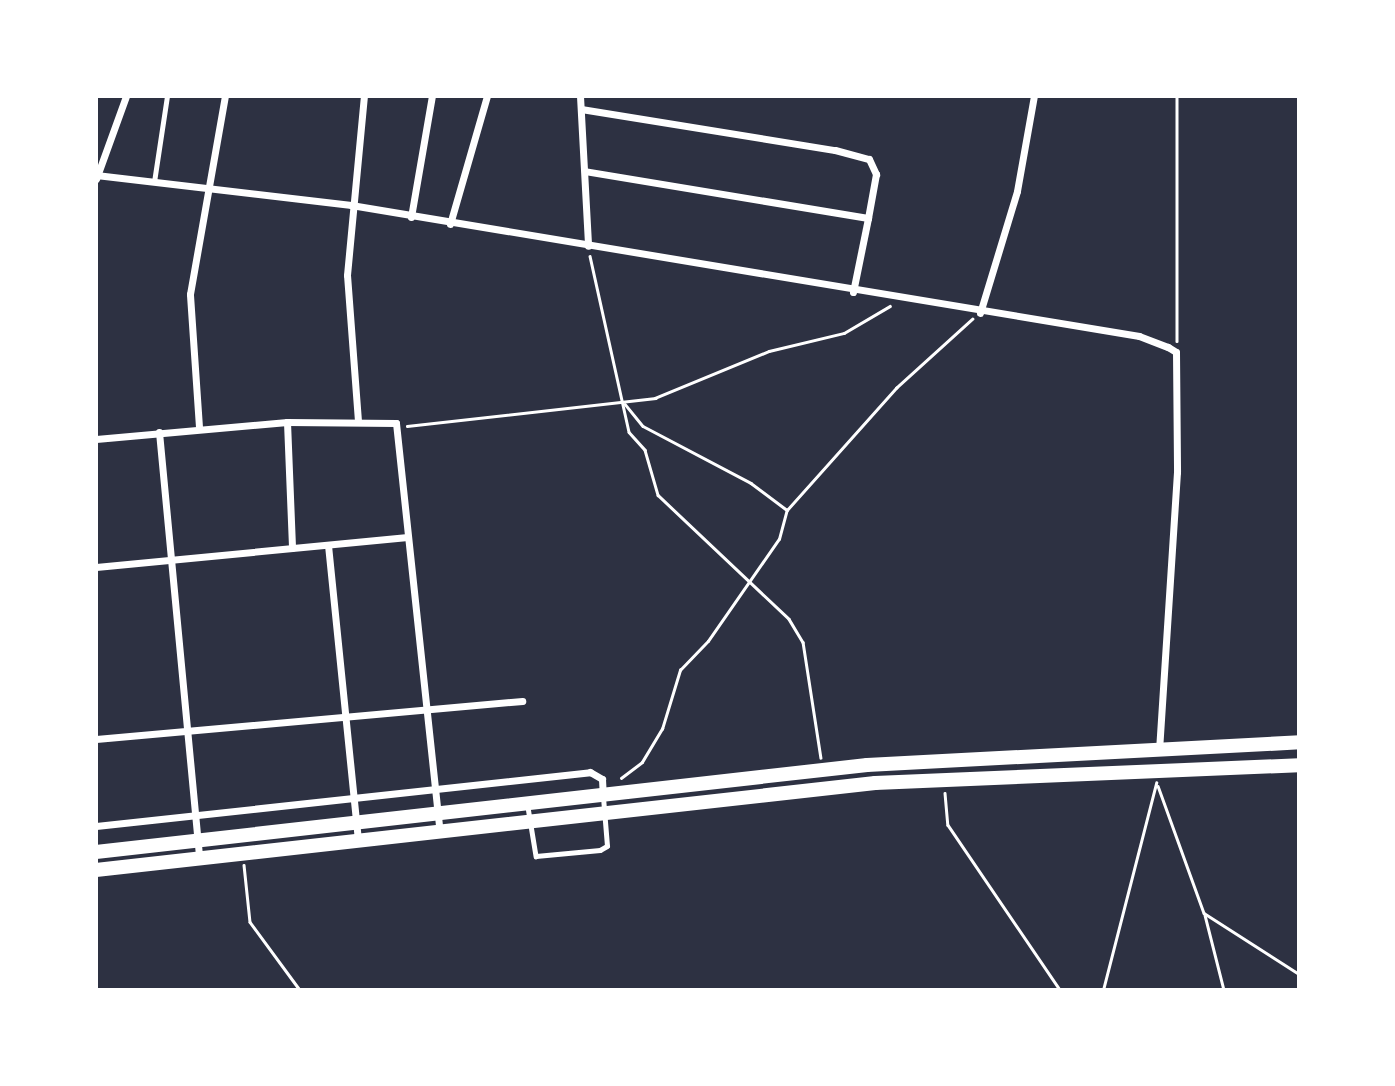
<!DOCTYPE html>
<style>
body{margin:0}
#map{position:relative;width:1395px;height:1086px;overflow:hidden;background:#2d3142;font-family:Commissioner,sans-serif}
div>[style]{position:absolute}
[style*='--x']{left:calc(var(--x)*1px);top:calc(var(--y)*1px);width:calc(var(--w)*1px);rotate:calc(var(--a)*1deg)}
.path>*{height:2.5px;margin:-1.25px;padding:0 1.25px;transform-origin:1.25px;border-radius:1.25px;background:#fff}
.service>*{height:4.5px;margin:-2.25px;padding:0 2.25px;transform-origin:2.25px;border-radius:2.25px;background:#fff}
.minor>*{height:7px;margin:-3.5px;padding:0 3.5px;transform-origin:3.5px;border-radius:3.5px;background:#fff}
.trunk>*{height:14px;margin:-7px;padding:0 7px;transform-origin:7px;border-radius:7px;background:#fff}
span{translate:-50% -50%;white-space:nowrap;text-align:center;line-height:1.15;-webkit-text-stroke:5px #fff;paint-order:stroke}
.frame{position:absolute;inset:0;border:98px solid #fff;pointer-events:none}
</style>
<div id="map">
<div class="path">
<div style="--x:1177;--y:96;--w:245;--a:90"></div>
<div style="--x:590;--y:256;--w:180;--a:77.5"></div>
<div style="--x:629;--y:432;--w:24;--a:48"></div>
<div style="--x:645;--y:450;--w:47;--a:73.9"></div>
<div style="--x:658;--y:495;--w:180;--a:43.4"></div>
<div style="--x:789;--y:619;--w:27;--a:59"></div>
<div style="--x:803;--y:642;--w:117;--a:81.2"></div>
<div style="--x:625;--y:404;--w:28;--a:51"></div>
<div style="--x:643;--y:426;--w:122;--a:27.8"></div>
<div style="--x:751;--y:483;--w:45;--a:36.9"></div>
<div style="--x:407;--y:426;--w:250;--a:-6.4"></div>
<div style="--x:655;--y:398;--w:123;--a:-22.4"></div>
<div style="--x:769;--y:351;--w:77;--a:-13.5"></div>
<div style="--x:844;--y:333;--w:53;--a:-30.4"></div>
<div style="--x:621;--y:778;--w:26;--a:-37"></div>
<div style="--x:642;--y:762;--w:39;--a:-59"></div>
<div style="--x:662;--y:729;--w:62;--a:-73"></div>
<div style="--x:680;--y:670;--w:40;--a:-46"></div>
<div style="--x:708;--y:641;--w:124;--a:-55.2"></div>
<div style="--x:779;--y:539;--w:30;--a:-75"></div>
<div style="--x:787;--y:510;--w:164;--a:-48.2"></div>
<div style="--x:896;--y:388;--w:103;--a:-42.2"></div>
<div style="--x:1158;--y:786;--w:135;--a:70.1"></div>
<div style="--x:1204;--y:913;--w:113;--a:32.7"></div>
<div style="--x:945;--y:793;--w:32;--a:85"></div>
<div style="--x:948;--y:825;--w:199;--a:55.8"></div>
<div style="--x:244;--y:865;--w:57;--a:84"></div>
<div style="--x:250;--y:922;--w:84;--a:53.7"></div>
<div style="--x:1205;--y:915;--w:77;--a:75.8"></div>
<div style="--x:1103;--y:990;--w:214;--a:-75.6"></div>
</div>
<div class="service">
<div style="--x:154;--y:182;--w:87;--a:-81.4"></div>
<div style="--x:528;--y:807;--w:50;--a:80.7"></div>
<div style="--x:536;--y:856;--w:64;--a:-5.4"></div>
<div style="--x:600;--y:850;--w:8;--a:-30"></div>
<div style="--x:607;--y:846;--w:49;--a:-94.7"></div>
</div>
<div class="minor">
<div style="--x:580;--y:96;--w:150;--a:86.9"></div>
<div style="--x:581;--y:109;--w:257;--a:9.2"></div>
<div style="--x:835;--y:150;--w:35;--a:15"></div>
<div style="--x:869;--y:159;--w:17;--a:65"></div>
<div style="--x:876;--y:174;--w:45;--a:100.3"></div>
<div style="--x:868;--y:218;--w:287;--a:-170.6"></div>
<div style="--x:96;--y:175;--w:257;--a:6.7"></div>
<div style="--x:351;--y:205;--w:799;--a:9.44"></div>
<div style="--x:1139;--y:336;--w:31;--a:21"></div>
<div style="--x:1168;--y:347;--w:9;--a:32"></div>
<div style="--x:1176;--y:352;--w:120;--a:89.5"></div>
<div style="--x:1177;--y:472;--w:277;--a:93.7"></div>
<div style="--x:96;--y:179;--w:88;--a:-70.1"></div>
<div style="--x:411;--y:217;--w:123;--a:-80.2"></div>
<div style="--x:450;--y:224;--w:133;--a:-73.9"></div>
<div style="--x:853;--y:292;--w:76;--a:-78.5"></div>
<div style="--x:980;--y:313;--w:127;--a:-73.1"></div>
<div style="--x:1017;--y:191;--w:97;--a:-79.9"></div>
<div style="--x:358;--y:421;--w:146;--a:-94.3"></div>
<div style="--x:347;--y:275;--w:180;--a:-84.6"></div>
<div style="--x:287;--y:422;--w:126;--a:87.7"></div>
<div style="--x:199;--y:427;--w:133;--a:-93.9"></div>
<div style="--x:190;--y:294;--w:201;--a:-80"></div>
<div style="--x:159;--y:432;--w:429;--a:84.6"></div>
<div style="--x:96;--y:439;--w:192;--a:-5.1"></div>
<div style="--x:287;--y:422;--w:109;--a:0.5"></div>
<div style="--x:396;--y:423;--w:411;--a:83.9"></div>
<div style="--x:328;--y:545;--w:299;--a:84.2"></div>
<div style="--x:96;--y:567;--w:313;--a:-5.5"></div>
<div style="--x:96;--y:739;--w:428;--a:-5.1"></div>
<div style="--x:96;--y:826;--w:497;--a:-6.2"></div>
<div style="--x:590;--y:772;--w:14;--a:30"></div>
<div style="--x:602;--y:779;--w:17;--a:87"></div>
</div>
<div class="trunk">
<div style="--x:96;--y:852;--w:776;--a:-6.44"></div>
<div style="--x:867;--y:765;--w:433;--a:-3"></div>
<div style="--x:96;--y:870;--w:784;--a:-6.37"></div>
<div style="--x:875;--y:783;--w:424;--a:-2.4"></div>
</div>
<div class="frame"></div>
</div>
